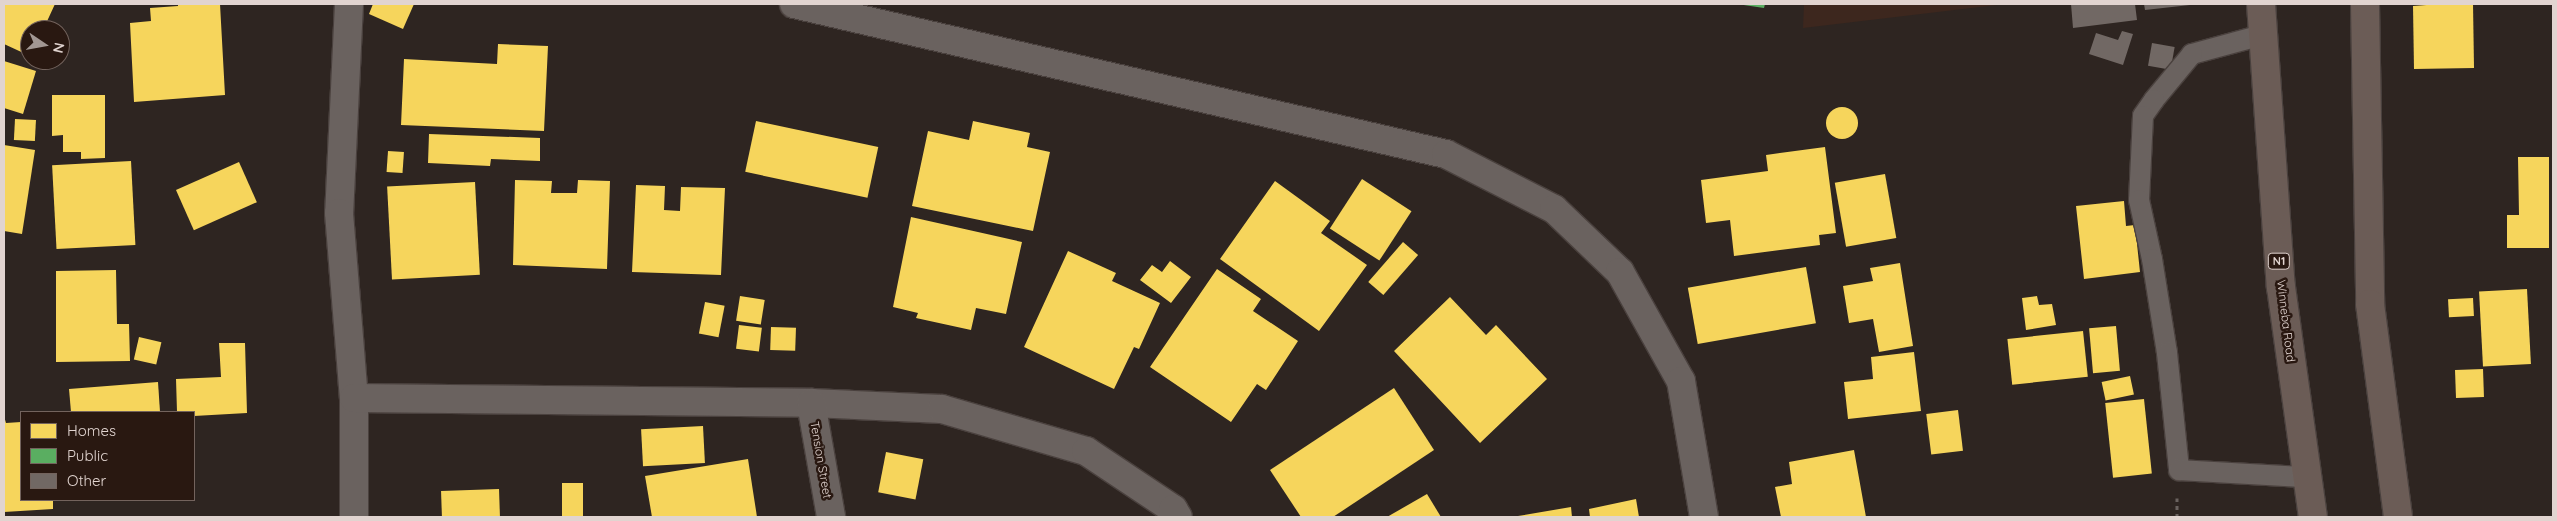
<!DOCTYPE html>
<style>
body{margin:0}
#map{position:relative;width:2557px;height:521px;overflow:hidden;background:#2e2521;font-family:Quicksand,sans-serif}
div>[style]{position:absolute}
[style*='--x']{left:calc(var(--x)*1px);top:calc(var(--y)*1px);width:calc(var(--w)*1px);rotate:calc(var(--a)*1deg)}
.built>*{inset:0;background:#3d271e}
.homes>*{inset:0;background:#f6d55c;transform-origin:0 0}
.round{border-radius:50%}
.public>*{inset:0;background:#5aae61}
.building>*{inset:0;background:#716864;transform-origin:0 0}
.path>*{height:3px;margin-top:-1.5px;transform-origin:0;background:repeating-linear-gradient(90deg,#6a625f 0 4px,transparent 0 8px)}
.roads{filter:drop-shadow(1px 0 #4a413e) drop-shadow(-1px 0 #4a413e) drop-shadow(0 1px #4a413e) drop-shadow(0 -1px #4a413e)}
.service>*{height:20px;margin:-10px;padding:0 10px;transform-origin:10px;border-radius:10px;background:#6a625f}
.minor>*{height:28px;margin:-14px;padding:0 14px;transform-origin:14px;border-radius:14px;background:#6a625f}
.trunk>*{height:28px;margin:-14px;padding:0 14px;transform-origin:14px;border-radius:14px;background:#6b5c56}
span{translate:-50% -50%;white-space:nowrap;text-align:center;line-height:1.15;-webkit-text-stroke:5px #291811;paint-order:stroke}
.shield-label span{padding:1px 4px;background:#291811;border:1px solid;border-radius:4px;-webkit-text-stroke-width:0}
.shield-label{font-size:11px;color:#e1d4d0;font-weight:700}
.street-label{font-size:12px;color:#e1d4d0}
.frame{position:absolute;inset:0;border:5px solid #e1d4d0;pointer-events:none}
.legend{position:absolute;left:20px;top:411px;width:175px;height:90px;box-sizing:border-box;background:#291811;border:1px solid #73635d;margin:0;padding:6px 9px;list-style:none;font-size:15px;color:#e1d4d0}
.legend li{display:flex;align-items:center;gap:10px;height:25px}
.legend b{width:25px;border:1px solid #73635d}
.north{position:absolute;left:20px;top:20px;width:50px;height:50px;box-sizing:border-box;background:#291811;border:1px solid #73635d;border-radius:50%;rotate:102deg;font-size:14px;font-weight:700;line-height:20px;text-align:center;color:#e1d4d0}
.north::after{content:'';display:block;margin:auto;width:18px;height:22px;background:#a29793;clip-path:polygon(50% 0,100% 100%,50% 72%,0 100%)}
</style>
<div id="map">
<div class="built">
<div style="clip-path:polygon(1804px 4px,2005px 4px,1803px 28px)"></div>
</div>
<div class="homes">
<div style="clip-path:polygon(4px 4px,55px 4px,43px 30px,30px 30px,30px 56px,4px 44px)"></div>
<div style="clip-path:polygon(178px 4px,220px 4px,225px 95px,134px 102px,130px 23px,151px 21px,150px 8px,178px 6px)"></div>
<div style="clip-path:polygon(373px 4px,414px 4px,403px 29px,369px 14px)"></div>
<div style="clip-path:polygon(2440px 4px,2473px 4px,2474px 68px,2414px 69px,2413px 6px)"></div>
<div style="clip-path:polygon(498px 44px,548px 46px,544px 131px,401px 125px,404px 59px,497px 64px)"></div>
<div style="clip-path:polygon(4px 61px,36px 71px,23px 114px,4px 108px)"></div>
<div style="clip-path:polygon(52px 95px,105px 95px,105px 158px,81px 159px,81px 152px,63px 152px,63px 135px,52px 136px)"></div>
<div class="round" style="left:1826px;top:107px;width:32px;height:32px"></div>
<div style="left:15px;top:119px;width:21px;height:21px;rotate:3deg"></div>
<div style="left:756px;top:121px;width:125px;height:52px;rotate:12deg"></div>
<div style="clip-path:polygon(973px 121px,1030px 133px,1027px 147px,1050px 152px,1033px 231px,912px 206px,928px 131px,969px 140px)"></div>
<div style="clip-path:polygon(429px 134px,540px 138px,540px 161px,491px 159px,490px 166px,428px 163px)"></div>
<div style="clip-path:polygon(4px 145px,35px 150px,22px 234px,4px 231px)"></div>
<div style="clip-path:polygon(1825px 147px,1836px 233px,1819px 235px,1820px 245px,1734px 256px,1730px 220px,1706px 223px,1701px 180px,1768px 171px,1766px 155px)"></div>
<div style="left:388px;top:151px;width:16px;height:21px;rotate:4deg"></div>
<div style="clip-path:polygon(2518px 157px,2549px 157px,2549px 248px,2507px 248px,2507px 215px,2519px 215px)"></div>
<div style="left:131px;top:161px;width:84px;height:79px;rotate:87deg"></div>
<div style="left:239px;top:162px;width:44px;height:69px;rotate:66deg"></div>
<div style="left:1885px;top:174px;width:65px;height:51px;rotate:80deg"></div>
<div style="left:1362px;top:179px;width:59px;height:59px;rotate:33deg"></div>
<div style="clip-path:polygon(515px 180px,552px 181px,551px 193px,577px 193px,578px 180px,610px 181px,607px 269px,513px 265px)"></div>
<div style="clip-path:polygon(1275px 181px,1330px 221px,1321px 233px,1367px 265px,1319px 331px,1220px 259px)"></div>
<div style="left:475px;top:182px;width:93px;height:88px;rotate:87deg"></div>
<div style="clip-path:polygon(636px 185px,665px 186px,664px 210px,680px 211px,681px 187px,725px 188px,721px 275px,632px 272px)"></div>
<div style="clip-path:polygon(2124px 201px,2126px 226px,2135px 225px,2140px 272px,2084px 279px,2076px 206px)"></div>
<div style="clip-path:polygon(911px 217px,1022px 242px,1006px 314px,976px 308px,971px 330px,916px 318px,918px 313px,893px 307px)"></div>
<div style="left:1403px;top:242px;width:20px;height:53px;rotate:41deg"></div>
<div style="clip-path:polygon(1068px 251px,1116px 273px,1112px 281px,1160px 303px,1139px 349px,1134px 347px,1114px 389px,1024px 347px)"></div>
<div style="clip-path:polygon(1170px 261px,1191px 277px,1171px 303px,1140px 280px,1152px 265px,1162px 272px)"></div>
<div style="clip-path:polygon(1900px 263px,1913px 346px,1879px 352px,1873px 319px,1849px 323px,1843px 286px,1873px 281px,1870px 268px)"></div>
<div style="left:1806px;top:267px;width:57px;height:120px;rotate:80deg"></div>
<div style="clip-path:polygon(1217px 269px,1261px 299px,1253px 311px,1298px 341px,1266px 390px,1257px 384px,1231px 422px,1150px 367px)"></div>
<div style="clip-path:polygon(116px 270px,117px 324px,129px 324px,130px 361px,56px 362px,56px 271px)"></div>
<div style="left:2527px;top:289px;width:75px;height:48px;rotate:87deg"></div>
<div style="left:740px;top:296px;width:25px;height:25px;rotate:9deg"></div>
<div style="clip-path:polygon(2037px 296px,2039px 305px,2052px 304px,2056px 325px,2026px 330px,2022px 298px)"></div>
<div style="clip-path:polygon(1450px 297px,1486px 335px,1496px 325px,1547px 379px,1480px 443px,1394px 351px)"></div>
<div style="left:2473px;top:298px;width:18px;height:25px;rotate:87deg"></div>
<div style="left:705px;top:302px;width:20px;height:32px;rotate:11deg"></div>
<div style="left:739px;top:325px;width:23px;height:24px;rotate:7deg"></div>
<div style="left:2116px;top:326px;width:45px;height:27px;rotate:85deg"></div>
<div style="left:771px;top:327px;width:25px;height:23px;rotate:2deg"></div>
<div style="left:2083px;top:331px;width:46px;height:76px;rotate:84deg"></div>
<div style="left:139px;top:337px;width:23px;height:23px;rotate:13deg"></div>
<div style="clip-path:polygon(219px 343px,245px 343px,247px 413px,194px 416px,194px 412px,177px 412px,176px 379px,221px 377px)"></div>
<div style="clip-path:polygon(1914px 352px,1921px 411px,1848px 419px,1844px 382px,1873px 379px,1871px 357px)"></div>
<div style="left:2483px;top:369px;width:28px;height:28px;rotate:88deg"></div>
<div style="left:2130px;top:376px;width:19px;height:29px;rotate:78deg"></div>
<div style="clip-path:polygon(158px 382px,160px 412px,71px 412px,69px 389px)"></div>
<div style="clip-path:polygon(1394px 388px,1434px 450px,1333px 517px,1301px 517px,1270px 470px)"></div>
<div style="left:2144px;top:399px;width:75px;height:39px;rotate:84deg"></div>
<div style="left:1958px;top:410px;width:41px;height:32px;rotate:83deg"></div>
<div style="clip-path:polygon(4px 416px,6px 423px,21px 422px,21px 500px,53px 500px,53px 509px,4px 512px)"></div>
<div style="left:703px;top:426px;width:37px;height:62px;rotate:87deg"></div>
<div style="clip-path:polygon(1854px 450px,1866px 517px,1781px 517px,1775px 487px,1792px 484px,1789px 462px)"></div>
<div style="left:886px;top:452px;width:38px;height:41px;rotate:11deg"></div>
<div style="clip-path:polygon(748px 459px,757px 517px,652px 517px,645px 476px)"></div>
<div style="left:562px;top:483px;width:21px;height:34px"></div>
<div style="left:499px;top:489px;width:28px;height:58px;rotate:88deg"></div>
<div style="clip-path:polygon(1427px 494px,1441px 517px,1387px 517px)"></div>
<div style="clip-path:polygon(1636px 499px,1639px 517px,1590px 517px,1589px 509px)"></div>
<div style="clip-path:polygon(1571px 507px,1572px 517px,1518px 517px,1518px 516px)"></div>
</div>
<div class="public">
<div style="clip-path:polygon(1737px 4px,1765px 4px,1764px 8px)"></div>
</div>
<div class="building">
<div style="clip-path:polygon(2071px 4px,2135px 4px,2137px 20px,2073px 28px)"></div>
<div style="clip-path:polygon(2144px 4px,2190px 4px,2190px 5px,2145px 10px)"></div>
<div style="clip-path:polygon(2122px 31px,2133px 34px,2123px 65px,2089px 54px,2096px 33px,2118px 40px)"></div>
<div style="left:2152px;top:43px;width:23px;height:23px;rotate:10deg"></div>
</div>
<div class="path">
<div style="--x:2177;--y:517;--w:19;--a:-90"></div>
</div>
<div class="roads">
<div class="service">
<div style="--x:2262;--y:35;--w:73;--a:164.8"></div>
<div style="--x:2192;--y:54;--w:60;--a:129.6"></div>
<div style="--x:2154;--y:100;--w:19;--a:125"></div>
<div style="--x:2143;--y:116;--w:84;--a:92.7"></div>
<div style="--x:2139;--y:200;--w:60;--a:77.6"></div>
<div style="--x:2152;--y:259;--w:95;--a:80.9"></div>
<div style="--x:2167;--y:353;--w:118;--a:84.1"></div>
<div style="--x:2179;--y:470;--w:127;--a:3.2"></div>
</div>
<div class="minor">
<div style="--x:349;--y:4;--w:209;--a:92.7"></div>
<div style="--x:339;--y:213;--w:186;--a:85.4"></div>
<div style="--x:354;--y:398;--w:119;--a:90"></div>
<div style="--x:794;--y:4;--w:669;--a:12.96"></div>
<div style="--x:1446;--y:154;--w:121;--a:27"></div>
<div style="--x:1554;--y:209;--w:91;--a:43.7"></div>
<div style="--x:1620;--y:272;--w:125;--a:60.8"></div>
<div style="--x:1681;--y:381;--w:138;--a:80.4"></div>
<div style="--x:354;--y:398;--w:457;--a:0.6"></div>
<div style="--x:811;--y:403;--w:131;--a:2.6"></div>
<div style="--x:942;--y:409;--w:150;--a:16.3"></div>
<div style="--x:1086;--y:451;--w:105;--a:33.7"></div>
<div style="--x:1173;--y:509;--w:9;--a:58"></div>
<div style="--x:811;--y:403;--w:116;--a:80"></div>
</div>
<div class="trunk">
<div style="--x:2261;--y:4;--w:284;--a:86"></div>
<div style="--x:2281;--y:287;--w:232;--a:82.1"></div>
<div style="--x:2365;--y:4;--w:300;--a:89"></div>
<div style="--x:2370;--y:304;--w:215;--a:82.5"></div>
</div>
</div>
<div class="shield-label">
<span style="left:2279px;top:261px">N1</span>
</div>
<div class="street-label">
<span style="left:2286px;top:321px;rotate:83deg">Winneba Road</span>
<span style="left:821px;top:460px;rotate:80deg">Tension Street</span>
</div>
<div class="frame"></div>
<ul class="legend">
<li><b style="height:14px;background:#f6d55c"></b>Homes</li>
<li><b style="height:14px;background:#5aae61"></b>Public</li>
<li><b style="height:14px;background:#716864"></b>Other</li>
</ul>
<div class="north">N</div>
</div>
